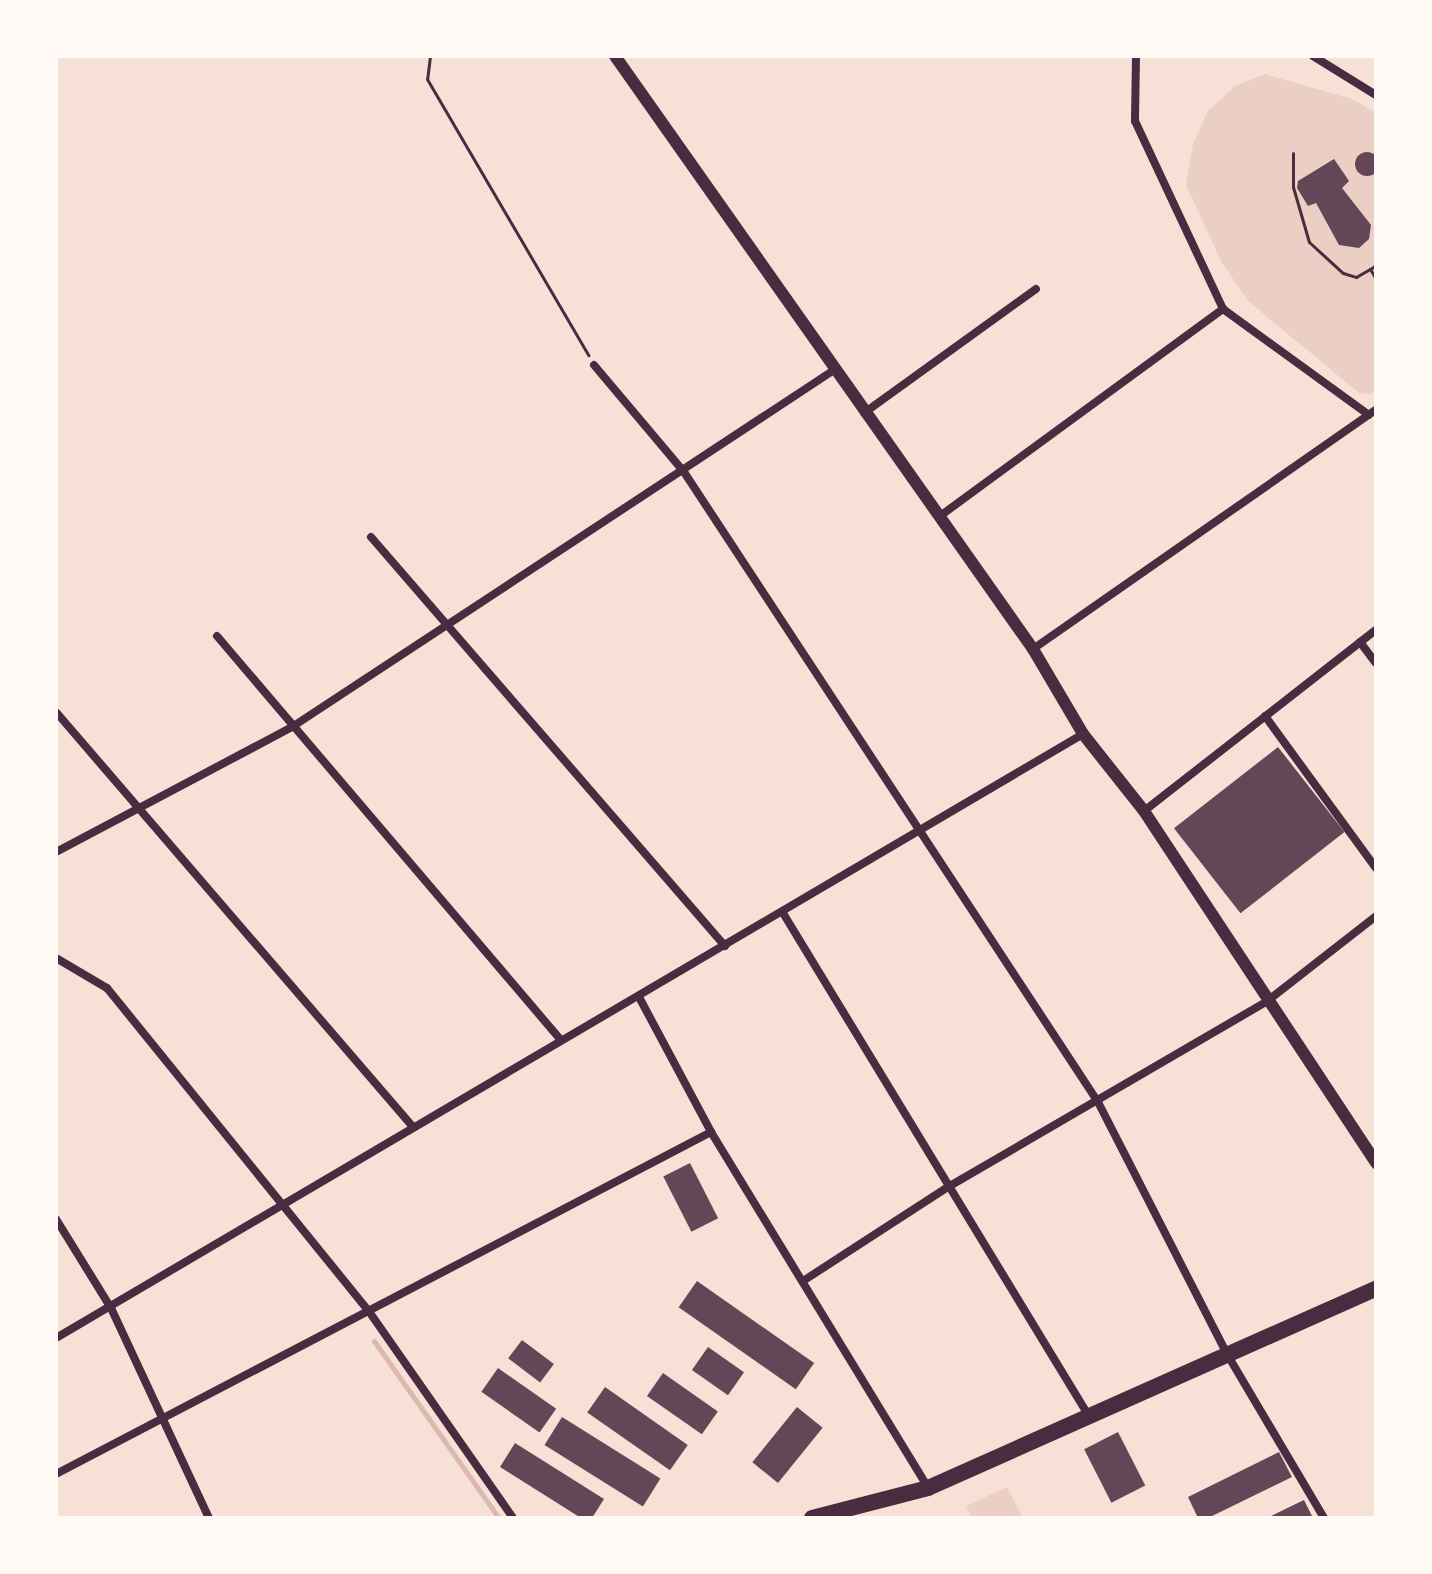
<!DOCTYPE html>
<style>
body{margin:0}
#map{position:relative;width:1432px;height:1574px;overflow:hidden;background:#f7e1d7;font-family:"Fira Sans Condensed",sans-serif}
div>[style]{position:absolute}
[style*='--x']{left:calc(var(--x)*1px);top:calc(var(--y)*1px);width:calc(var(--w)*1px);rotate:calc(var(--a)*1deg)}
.green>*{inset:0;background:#ebcfc5}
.stream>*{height:5px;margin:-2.5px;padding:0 2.5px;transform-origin:2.5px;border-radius:2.5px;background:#dcb8b0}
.building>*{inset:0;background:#644757;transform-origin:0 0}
.round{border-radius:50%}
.path>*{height:3px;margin:-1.5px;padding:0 1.5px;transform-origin:1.5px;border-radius:1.5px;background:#4a2c40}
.minor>*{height:8px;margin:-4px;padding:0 4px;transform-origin:4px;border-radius:4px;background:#4a2c40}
.tertiary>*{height:12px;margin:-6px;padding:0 6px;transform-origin:6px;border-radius:6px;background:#4a2c40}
.primary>*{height:16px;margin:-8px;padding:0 8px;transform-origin:8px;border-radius:8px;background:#4a2c40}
span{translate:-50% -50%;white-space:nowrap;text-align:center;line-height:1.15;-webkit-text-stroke:6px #fffaf5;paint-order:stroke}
.frame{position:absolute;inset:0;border:58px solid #fffaf5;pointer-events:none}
</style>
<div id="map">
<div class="green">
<div style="clip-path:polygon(1265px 74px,1352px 99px,1376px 113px,1376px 390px,1370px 394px,1359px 393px,1248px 301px,1221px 261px,1186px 185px,1193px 144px,1208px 111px,1235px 86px)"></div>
<div style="clip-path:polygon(1007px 1487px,1023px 1518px,972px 1518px,966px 1506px)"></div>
</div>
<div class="stream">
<div style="--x:374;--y:1341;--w:217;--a:54.8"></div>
</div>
<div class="building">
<div class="round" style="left:1355px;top:152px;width:24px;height:24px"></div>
<div style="clip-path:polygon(1334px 159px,1349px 181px,1342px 188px,1371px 225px,1369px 239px,1359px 248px,1339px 245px,1316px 203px,1308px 206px,1297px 188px,1298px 181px)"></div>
<div style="left:1278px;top:747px;width:108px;height:132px;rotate:52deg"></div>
<div style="left:690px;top:1163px;width:62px;height:30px;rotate:63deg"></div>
<div style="left:697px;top:1281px;width:143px;height:32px;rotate:35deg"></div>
<div style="left:522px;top:1340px;width:40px;height:23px;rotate:37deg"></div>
<div style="left:708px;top:1347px;width:44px;height:28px;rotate:35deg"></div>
<div style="left:498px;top:1368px;width:71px;height:29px;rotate:35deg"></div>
<div style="left:663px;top:1373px;width:67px;height:28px;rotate:35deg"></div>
<div style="left:605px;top:1387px;width:101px;height:31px;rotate:35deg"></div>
<div style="left:797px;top:1407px;width:33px;height:71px;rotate:39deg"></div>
<div style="left:562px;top:1417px;width:116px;height:33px;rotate:32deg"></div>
<div style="left:1118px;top:1432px;width:60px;height:38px;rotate:63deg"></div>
<div style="clip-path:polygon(515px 1443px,604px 1499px,592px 1518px,581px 1518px,500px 1467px)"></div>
<div style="clip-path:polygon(1279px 1452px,1292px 1477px,1208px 1518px,1198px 1518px,1188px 1497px)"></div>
<div style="clip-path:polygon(1304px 1500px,1313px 1518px,1267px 1518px)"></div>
</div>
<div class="path">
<div style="--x:430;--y:56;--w:23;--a:97"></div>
<div style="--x:427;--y:79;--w:320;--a:59.7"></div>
<div style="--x:1293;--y:153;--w:34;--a:90"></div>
<div style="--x:1293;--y:187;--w:57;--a:73.8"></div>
<div style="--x:1309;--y:242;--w:46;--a:42.4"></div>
<div style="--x:1343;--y:273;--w:14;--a:17"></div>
<div style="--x:1356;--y:277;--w:16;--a:-30"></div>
<div style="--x:1376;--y:265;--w:7;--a:146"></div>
<div style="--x:1370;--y:269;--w:12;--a:59"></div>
</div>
<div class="minor">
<div style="--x:1136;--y:56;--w:65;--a:90.9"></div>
<div style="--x:1135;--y:121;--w:208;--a:64.9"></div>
<div style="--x:1223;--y:309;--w:180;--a:36"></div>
<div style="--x:1313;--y:56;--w:74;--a:31.8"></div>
<div style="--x:594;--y:365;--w:140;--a:49.9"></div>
<div style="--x:684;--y:472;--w:754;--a:56.69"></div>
<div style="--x:1098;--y:1102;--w:283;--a:62.9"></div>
<div style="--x:1227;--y:1354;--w:191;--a:59.4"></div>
<div style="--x:864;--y:413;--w:212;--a:-35.8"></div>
<div style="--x:940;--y:516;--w:351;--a:-36.2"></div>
<div style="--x:371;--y:537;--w:541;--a:49.12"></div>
<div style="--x:217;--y:636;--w:529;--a:49.6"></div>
<div style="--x:1360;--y:642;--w:26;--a:53"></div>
<div style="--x:1033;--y:649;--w:418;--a:-34.9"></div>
<div style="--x:56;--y:712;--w:547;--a:49.3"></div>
<div style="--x:1265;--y:716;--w:188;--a:53.9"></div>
<div style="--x:1144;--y:811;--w:294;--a:-38"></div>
<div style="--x:56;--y:852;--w:267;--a:-27.9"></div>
<div style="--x:292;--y:727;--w:649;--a:-33.37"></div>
<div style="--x:783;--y:913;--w:591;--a:58.7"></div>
<div style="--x:56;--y:958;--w:59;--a:30.5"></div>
<div style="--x:107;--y:988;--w:414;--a:51"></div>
<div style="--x:368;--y:1310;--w:254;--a:55.1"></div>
<div style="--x:639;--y:997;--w:153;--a:61.9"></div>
<div style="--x:711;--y:1132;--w:417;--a:58.6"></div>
<div style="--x:56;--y:1219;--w:105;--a:58.3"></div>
<div style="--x:111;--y:1308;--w:232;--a:65"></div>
<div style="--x:803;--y:1281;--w:173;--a:-33"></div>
<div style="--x:948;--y:1187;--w:368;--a:-30.2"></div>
<div style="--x:1266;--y:1002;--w:140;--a:-38"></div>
<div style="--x:56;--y:1338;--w:1191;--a:-30.46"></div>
<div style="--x:56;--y:1474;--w:739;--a:-27.57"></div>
</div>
<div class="tertiary">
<div style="--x:615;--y:56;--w:726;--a:54.82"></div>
<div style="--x:1033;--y:649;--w:99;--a:59.5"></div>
<div style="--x:1083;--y:734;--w:98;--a:51.6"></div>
<div style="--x:1144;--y:811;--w:422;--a:56.6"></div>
</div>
<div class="primary">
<div style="--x:812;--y:1518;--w:120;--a:-14.5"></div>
<div style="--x:928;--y:1488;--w:490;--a:-24"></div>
</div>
<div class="frame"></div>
</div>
